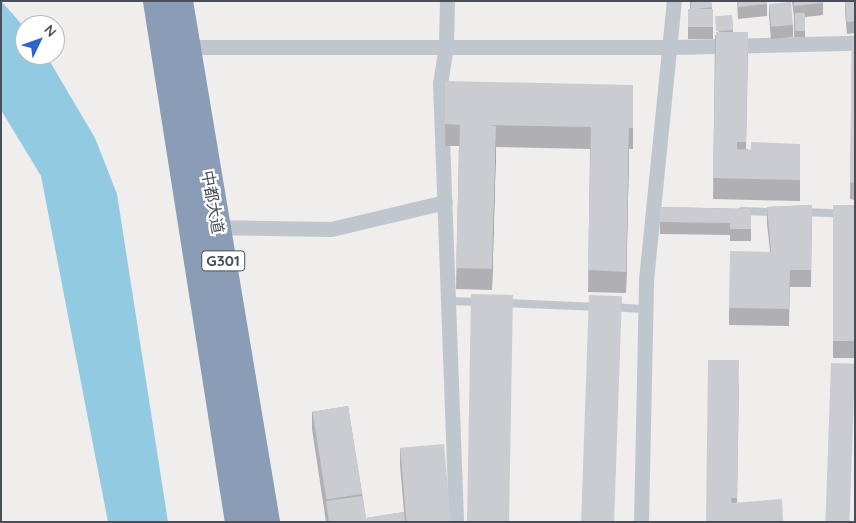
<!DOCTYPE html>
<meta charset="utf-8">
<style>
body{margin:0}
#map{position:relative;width:856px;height:523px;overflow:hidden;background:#f0eded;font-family:Quicksand,"Noto Sans SC",sans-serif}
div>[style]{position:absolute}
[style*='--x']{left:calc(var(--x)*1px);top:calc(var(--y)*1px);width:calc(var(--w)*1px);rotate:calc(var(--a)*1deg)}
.water>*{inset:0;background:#92cae1}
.lane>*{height:8px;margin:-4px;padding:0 4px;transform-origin:4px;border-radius:4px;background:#c0c6ce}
.street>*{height:15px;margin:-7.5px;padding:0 7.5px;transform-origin:7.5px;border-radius:7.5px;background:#c0c6ce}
.highway>*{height:28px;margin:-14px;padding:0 14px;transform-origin:14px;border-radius:14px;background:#8a9cb6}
.wall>*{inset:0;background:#afafb4;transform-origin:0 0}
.shaded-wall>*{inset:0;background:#8e8f92}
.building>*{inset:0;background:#cbccd1;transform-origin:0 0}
span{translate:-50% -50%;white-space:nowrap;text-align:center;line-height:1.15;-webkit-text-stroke:4.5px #fff;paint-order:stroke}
.shield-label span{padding:1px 4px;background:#fff;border:1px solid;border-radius:4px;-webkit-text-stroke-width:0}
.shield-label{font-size:15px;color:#484f58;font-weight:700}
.street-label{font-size:16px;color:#484f58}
.frame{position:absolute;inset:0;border:2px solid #484f58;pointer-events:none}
.north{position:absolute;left:15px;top:15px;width:50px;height:50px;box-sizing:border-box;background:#fff;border:1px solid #b6b9bc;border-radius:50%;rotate:48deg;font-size:14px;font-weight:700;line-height:20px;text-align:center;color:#484f58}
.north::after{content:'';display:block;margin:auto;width:18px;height:22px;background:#2e65c9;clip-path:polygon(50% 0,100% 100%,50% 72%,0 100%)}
</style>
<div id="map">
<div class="water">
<div style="clip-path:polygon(1px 1px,25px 28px,25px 55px,46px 55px,95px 138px,117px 194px,168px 522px,108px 522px,41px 176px,1px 110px)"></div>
</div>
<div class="lane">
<div style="--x:742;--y:211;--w:36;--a:2"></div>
<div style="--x:802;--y:212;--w:53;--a:2.2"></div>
<div style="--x:448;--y:301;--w:31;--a:2"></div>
<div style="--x:505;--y:303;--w:94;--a:2.4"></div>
<div style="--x:613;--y:307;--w:32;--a:4"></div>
</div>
<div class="street">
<div style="--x:447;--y:1;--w:45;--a:91.3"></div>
<div style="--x:446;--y:46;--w:37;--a:99"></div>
<div style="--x:440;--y:83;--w:439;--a:87.9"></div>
<div style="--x:180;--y:47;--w:492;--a:0"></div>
<div style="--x:672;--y:47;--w:183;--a:-1.3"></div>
<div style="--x:212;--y:227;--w:119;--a:1"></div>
<div style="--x:331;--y:229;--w:117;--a:-13.3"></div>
<div style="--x:641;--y:522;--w:242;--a:-88.8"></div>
<div style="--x:646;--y:280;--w:280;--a:-84.3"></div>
</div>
<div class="highway">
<div style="--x:157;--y:1;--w:527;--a:81.06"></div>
<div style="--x:179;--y:1;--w:528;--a:80.52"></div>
</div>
<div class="wall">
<div style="clip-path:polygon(690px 1px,711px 1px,712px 9px,713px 9px,713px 39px,688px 39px,688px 9px,690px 9px)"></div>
<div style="clip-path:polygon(737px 1px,767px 1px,767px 16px,738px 19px)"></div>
<div style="clip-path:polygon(792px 1px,823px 1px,823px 15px,805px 17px,805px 37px,794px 37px,794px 18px)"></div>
<div style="clip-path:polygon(845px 1px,855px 1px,855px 33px,847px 34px,845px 11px)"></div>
<div style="clip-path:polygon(769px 5px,793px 25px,793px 37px,771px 39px,769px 16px)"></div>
<div style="clip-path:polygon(732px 15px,733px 32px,748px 54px,746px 149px,751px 150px,800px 144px,800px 201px,713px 199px,715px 36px)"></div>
<div style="clip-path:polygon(852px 37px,855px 37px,855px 200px,850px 199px)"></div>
<div style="clip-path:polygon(633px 106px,633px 149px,629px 149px,626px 293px,588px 292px,590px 149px,496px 147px,492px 290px,456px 289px,459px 146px,445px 146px,445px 124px)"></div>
<div style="clip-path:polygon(812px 205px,811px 287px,790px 287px,789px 326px,729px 325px,729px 308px,770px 251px,767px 224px,767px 207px)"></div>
<div style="left:833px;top:205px;width:22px;height:153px"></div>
<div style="clip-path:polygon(660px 207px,751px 209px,751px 241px,730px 241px,730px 235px,660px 234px)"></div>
<div style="clip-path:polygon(739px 381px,737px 503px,706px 522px)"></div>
<div style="clip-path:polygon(348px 406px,366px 518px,404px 512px,400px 465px,400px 448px,451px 522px,326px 522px,312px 429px,312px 412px)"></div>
</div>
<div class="shaded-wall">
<div style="clip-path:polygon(496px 126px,496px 148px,492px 290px,492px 269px)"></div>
<div style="clip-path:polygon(629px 128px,629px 149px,626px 293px,626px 272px)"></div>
</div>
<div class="building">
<div style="clip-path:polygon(691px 1px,711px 1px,712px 7px,697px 9px,713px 9px,713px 27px,688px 27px,688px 9px,691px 9px)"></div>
<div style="clip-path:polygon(738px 1px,767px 1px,767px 4px,738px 7px)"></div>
<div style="clip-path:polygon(794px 1px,823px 1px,823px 3px,794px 6px)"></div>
<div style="clip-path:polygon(845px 1px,855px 1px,855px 21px,847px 22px)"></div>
<div style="left:791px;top:2px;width:23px;height:22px;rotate:85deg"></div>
<div style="left:795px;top:13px;width:10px;height:18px"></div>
<div style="left:732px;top:15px;width:15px;height:17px;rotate:86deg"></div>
<div style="clip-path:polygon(716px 32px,748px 32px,746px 142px,737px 142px,737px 149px,751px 150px,751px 142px,800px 144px,800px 180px,713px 178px)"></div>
<div style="clip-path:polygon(852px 37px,855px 37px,855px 183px,850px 182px)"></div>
<div style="clip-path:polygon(445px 81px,633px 85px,633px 128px,629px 128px,626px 272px,588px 270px,591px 127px,488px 125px,496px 126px,492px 269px,456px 268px,460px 125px,445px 124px)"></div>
<div style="clip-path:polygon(812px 205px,811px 270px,790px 270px,789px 309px,729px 308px,730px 251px,771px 252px,767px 207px)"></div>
<div style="left:833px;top:205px;width:22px;height:136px"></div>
<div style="clip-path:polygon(660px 207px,751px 209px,751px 229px,730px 229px,730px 223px,660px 222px)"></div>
<div style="left:471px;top:294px;width:42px;height:228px;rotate:1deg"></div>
<div style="left:589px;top:295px;width:33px;height:227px;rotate:2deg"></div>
<div style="clip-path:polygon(708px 360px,739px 360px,737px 498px,731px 498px,732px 503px,782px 499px,783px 522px,706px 522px)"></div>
<div style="left:831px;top:363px;width:24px;height:159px;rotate:2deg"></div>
<div style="left:348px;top:406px;width:89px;height:36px;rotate:81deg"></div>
<div style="left:444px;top:444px;width:78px;height:44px;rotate:85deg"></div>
<div style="clip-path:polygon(362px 496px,366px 518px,404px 512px,405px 522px,329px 522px,326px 501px)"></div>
</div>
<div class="shield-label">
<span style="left:223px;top:261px">G301</span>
</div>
<div class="street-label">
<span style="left:213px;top:202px;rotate:80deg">中都大道</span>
</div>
<div class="frame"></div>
<div class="north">N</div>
</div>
